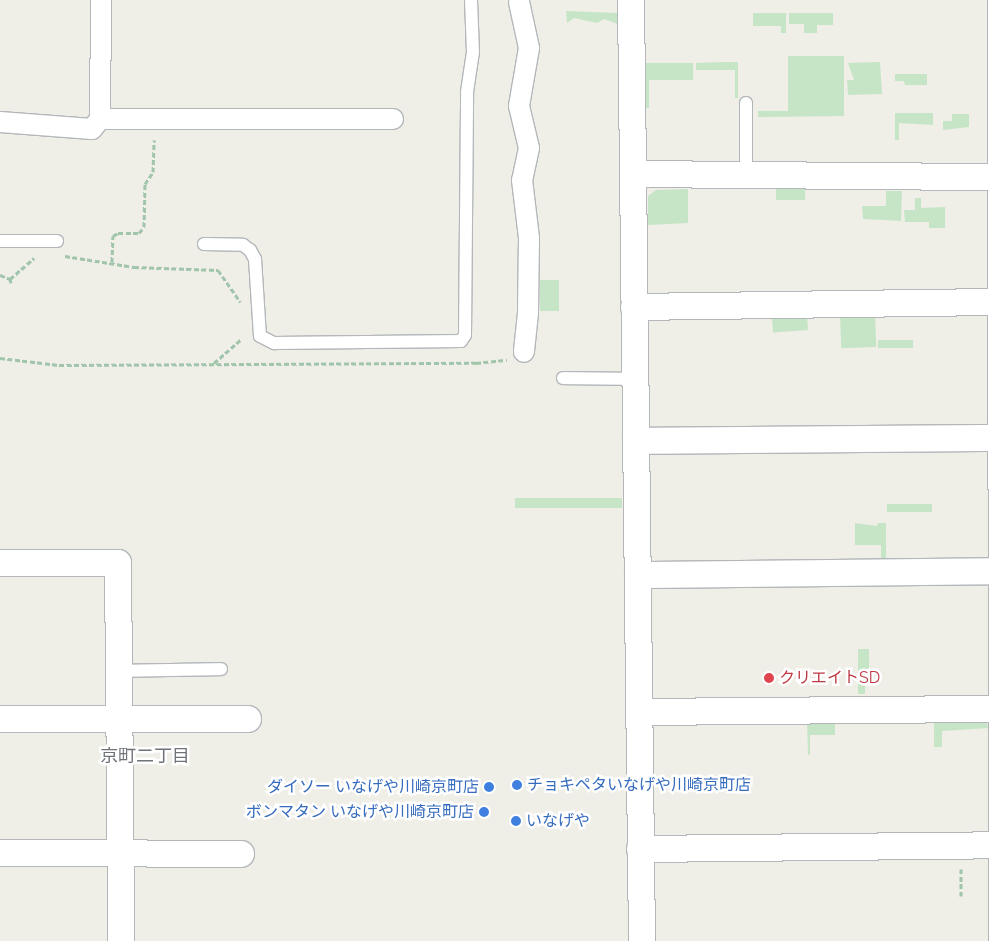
<!DOCTYPE html>
<meta charset="utf-8">
<style>
body{margin:0}
#map{position:relative;width:1008px;height:941px;overflow:hidden;background:#efeee7;font-family:Raleway,"Noto Sans JP",sans-serif}
div>[style]{position:absolute}
[style*='--x']{left:calc(var(--x)*1px);top:calc(var(--y)*1px);width:calc(var(--w)*1px);rotate:calc(var(--a)*1deg)}
.green>*{inset:0;background:#c6e5c6;transform-origin:0 0}
.path>*{height:3px;margin-top:-1.5px;transform-origin:0;background:repeating-linear-gradient(90deg,#a0c5aa 0 5px,transparent 0 7.5px)}
.roads{filter:drop-shadow(1px 0 #b4b7ba) drop-shadow(-1px 0 #b4b7ba) drop-shadow(0 1px #b4b7ba) drop-shadow(0 -1px #b4b7ba)}
.service>*{height:12px;margin:-6px;padding:0 6px;transform-origin:6px;border-radius:6px;background:#fff}
.pedestrian>*{height:20px;margin:-10px;padding:0 10px;transform-origin:10px;border-radius:10px;background:#fff}
.minor>*{height:26px;margin:-13px;padding:0 13px;transform-origin:13px;border-radius:13px;background:#fff}
.dots>*{width:14px;height:14px;translate:-50% -50%;box-sizing:border-box;border:2px solid #fff;border-radius:50%}
span{translate:-50% -50%;white-space:nowrap;text-align:center;line-height:1.15;-webkit-text-stroke:5px #fff;paint-order:stroke}
.health-label{font-size:16px;color:#be3a42}
.left{translate:0 -50%;text-align:left}
.shop-label{font-size:16px;color:#366cbe}
.right{translate:-100% -50%;text-align:right}
.neighbourhood-label{font-size:18px;color:#707478}
</style>
<div id="map">
<div class="green">
<div style="clip-path:polygon(566px 11px,617px 13px,618px 24px,604px 19px,597px 23px,574px 18px,567px 23px)"></div>
<div style="clip-path:polygon(753px 13px,786px 13px,786px 33px,781px 33px,781px 26px,753px 26px)"></div>
<div style="clip-path:polygon(833px 13px,833px 25px,817px 25px,817px 33px,804px 33px,804px 24px,789px 24px,789px 13px)"></div>
<div style="clip-path:polygon(788px 56px,844px 56px,844px 116px,758px 117px,758px 111px,788px 111px)"></div>
<div style="clip-path:polygon(727px 62px,738px 62px,738px 98px,735px 98px,735px 70px,696px 70px,696px 63px)"></div>
<div style="clip-path:polygon(880px 62px,882px 94px,848px 95px,847px 80px,854px 80px,848px 63px)"></div>
<div style="clip-path:polygon(643px 63px,693px 63px,693px 80px,649px 80px,649px 108px,644px 108px)"></div>
<div style="clip-path:polygon(895px 74px,927px 74px,927px 85px,905px 85px,904px 81px,895px 81px)"></div>
<div style="clip-path:polygon(895px 113px,933px 113px,933px 125px,899px 123px,899px 140px,895px 140px)"></div>
<div style="clip-path:polygon(952px 114px,969px 114px,969px 127px,943px 130px,943px 121px,952px 121px)"></div>
<div style="left:776px;top:189px;width:29px;height:11px"></div>
<div style="clip-path:polygon(656px 190px,688px 189px,688px 223px,648px 225px,648px 196px)"></div>
<div style="clip-path:polygon(886px 191px,902px 191px,901px 221px,863px 219px,862px 206px,886px 206px)"></div>
<div style="clip-path:polygon(915px 198px,921px 198px,921px 208px,945px 207px,945px 228px,929px 228px,929px 222px,905px 222px,904px 210px,915px 210px)"></div>
<div style="left:540px;top:280px;width:19px;height:31px"></div>
<div style="left:875px;top:312px;width:35px;height:35px;rotate:88deg"></div>
<div style="left:807px;top:316px;width:14px;height:35px;rotate:86deg"></div>
<div style="left:913px;top:340px;width:8px;height:35px;rotate:90deg"></div>
<div style="left:622px;top:498px;width:10px;height:107px;rotate:90deg"></div>
<div style="left:932px;top:504px;width:8px;height:45px;rotate:90deg"></div>
<div style="clip-path:polygon(855px 523px,877px 526px,878px 523px,886px 523px,886px 562px,881px 562px,881px 545px,855px 545px)"></div>
<div style="clip-path:polygon(858px 649px,869px 649px,869px 684px,865px 685px,865px 694px,858px 694px)"></div>
<div style="clip-path:polygon(807px 720px,835px 720px,835px 735px,810px 735px,810px 754px,808px 755px)"></div>
<div style="clip-path:polygon(934px 720px,985px 720px,989px 728px,942px 731px,942px 747px,934px 747px)"></div>
</div>
<div class="path">
<div style="--x:65;--y:256;--w:70;--a:9.1"></div>
<div style="--x:134;--y:267;--w:84;--a:2"></div>
<div style="--x:218;--y:270;--w:39;--a:55"></div>
<div style="--x:112;--y:262;--w:26;--a:-88"></div>
<div style="--x:113;--y:236;--w:6;--a:-31"></div>
<div style="--x:118;--y:233;--w:21;--a:0"></div>
<div style="--x:139;--y:233;--w:8;--a:-50"></div>
<div style="--x:144;--y:227;--w:43;--a:-88.7"></div>
<div style="--x:145;--y:184;--w:14;--a:-56"></div>
<div style="--x:153;--y:172;--w:32;--a:-88"></div>
<div style="--x:0;--y:275;--w:11;--a:22"></div>
<div style="--x:10;--y:279;--w:4;--a:76"></div>
<div style="--x:10;--y:279;--w:32;--a:-41"></div>
<div style="--x:0;--y:358;--w:59;--a:6.8"></div>
<div style="--x:59;--y:365;--w:417;--a:-0.3"></div>
<div style="--x:476;--y:363;--w:31;--a:-6"></div>
<div style="--x:214;--y:363;--w:37;--a:-41"></div>
<div style="--x:961;--y:869;--w:27;--a:90"></div>
</div>
<div class="roads">
<div class="service">
<div style="--x:746;--y:175;--w:72;--a:-90"></div>
<div style="--x:0;--y:241;--w:57;--a:0"></div>
<div style="--x:204;--y:244;--w:39;--a:1"></div>
<div style="--x:243;--y:245;--w:9;--a:36"></div>
<div style="--x:250;--y:250;--w:10;--a:61"></div>
<div style="--x:255;--y:259;--w:77;--a:86.3"></div>
<div style="--x:260;--y:336;--w:16;--a:27"></div>
<div style="--x:274;--y:343;--w:187;--a:-0.6"></div>
<div style="--x:461;--y:341;--w:7;--a:-56"></div>
<div style="--x:465;--y:335;--w:243;--a:-89.5"></div>
<div style="--x:467;--y:92;--w:40;--a:-81.5"></div>
<div style="--x:473;--y:52;--w:52;--a:-92.2"></div>
<div style="--x:563;--y:378;--w:72;--a:0.8"></div>
<div style="--x:119;--y:671;--w:102;--a:-1.1"></div>
</div>
<div class="pedestrian">
<div style="--x:519;--y:2;--w:47;--a:77.7"></div>
<div style="--x:529;--y:48;--w:59;--a:99.8"></div>
<div style="--x:519;--y:106;--w:43;--a:76.6"></div>
<div style="--x:529;--y:148;--w:33;--a:102"></div>
<div style="--x:522;--y:180;--w:58;--a:83.1"></div>
<div style="--x:529;--y:238;--w:75;--a:90.8"></div>
<div style="--x:528;--y:313;--w:39;--a:96"></div>
<div style="--x:100;--y:119;--w:119;--a:-89.5"></div>
<div style="--x:0;--y:122;--w:92;--a:4.4"></div>
<div style="--x:92;--y:129;--w:13;--a:-51"></div>
<div style="--x:100;--y:119;--w:293;--a:0"></div>
</div>
<div class="minor">
<div style="--x:631;--y:0;--w:941;--a:89.33"></div>
<div style="--x:1001;--y:0;--w:941;--a:89.94"></div>
<div style="--x:633;--y:174;--w:375;--a:0.5"></div>
<div style="--x:634;--y:307;--w:374;--a:-0.8"></div>
<div style="--x:636;--y:441;--w:364;--a:-0.5"></div>
<div style="--x:0;--y:563;--w:118;--a:0"></div>
<div style="--x:118;--y:563;--w:378;--a:89.5"></div>
<div style="--x:638;--y:575;--w:363;--a:-0.6"></div>
<div style="--x:639;--y:712;--w:369;--a:-0.5"></div>
<div style="--x:0;--y:719;--w:248;--a:0"></div>
<div style="--x:640;--y:849;--w:368;--a:-0.6"></div>
<div style="--x:0;--y:853;--w:241;--a:0.2"></div>
</div>
</div>
<div class="dots">
<div style="left:769px;top:678px;background:#e0444e"></div>
<div style="left:517px;top:785px;background:#3f7fe0"></div>
<div style="left:489px;top:787px;background:#3f7fe0"></div>
<div style="left:484px;top:812px;background:#3f7fe0"></div>
<div style="left:516px;top:821px;background:#3f7fe0"></div>
</div>
<div class="health-label">
<span class="left" style="left:779px;top:678px">クリエイトSD</span>
</div>
<div class="shop-label">
<span class="left" style="left:527px;top:785px">チョキペタいなげや川崎京町店</span>
<span class="right" style="left:479px;top:787px">ダイソー いなげや川崎京町店</span>
<span class="right" style="left:474px;top:812px">ボンマタン いなげや川崎京町店</span>
<span class="left" style="left:526px;top:821px">いなげや</span>
</div>
<div class="neighbourhood-label">
<span style="left:145px;top:756px">京町二丁目</span>
</div>
</div>
